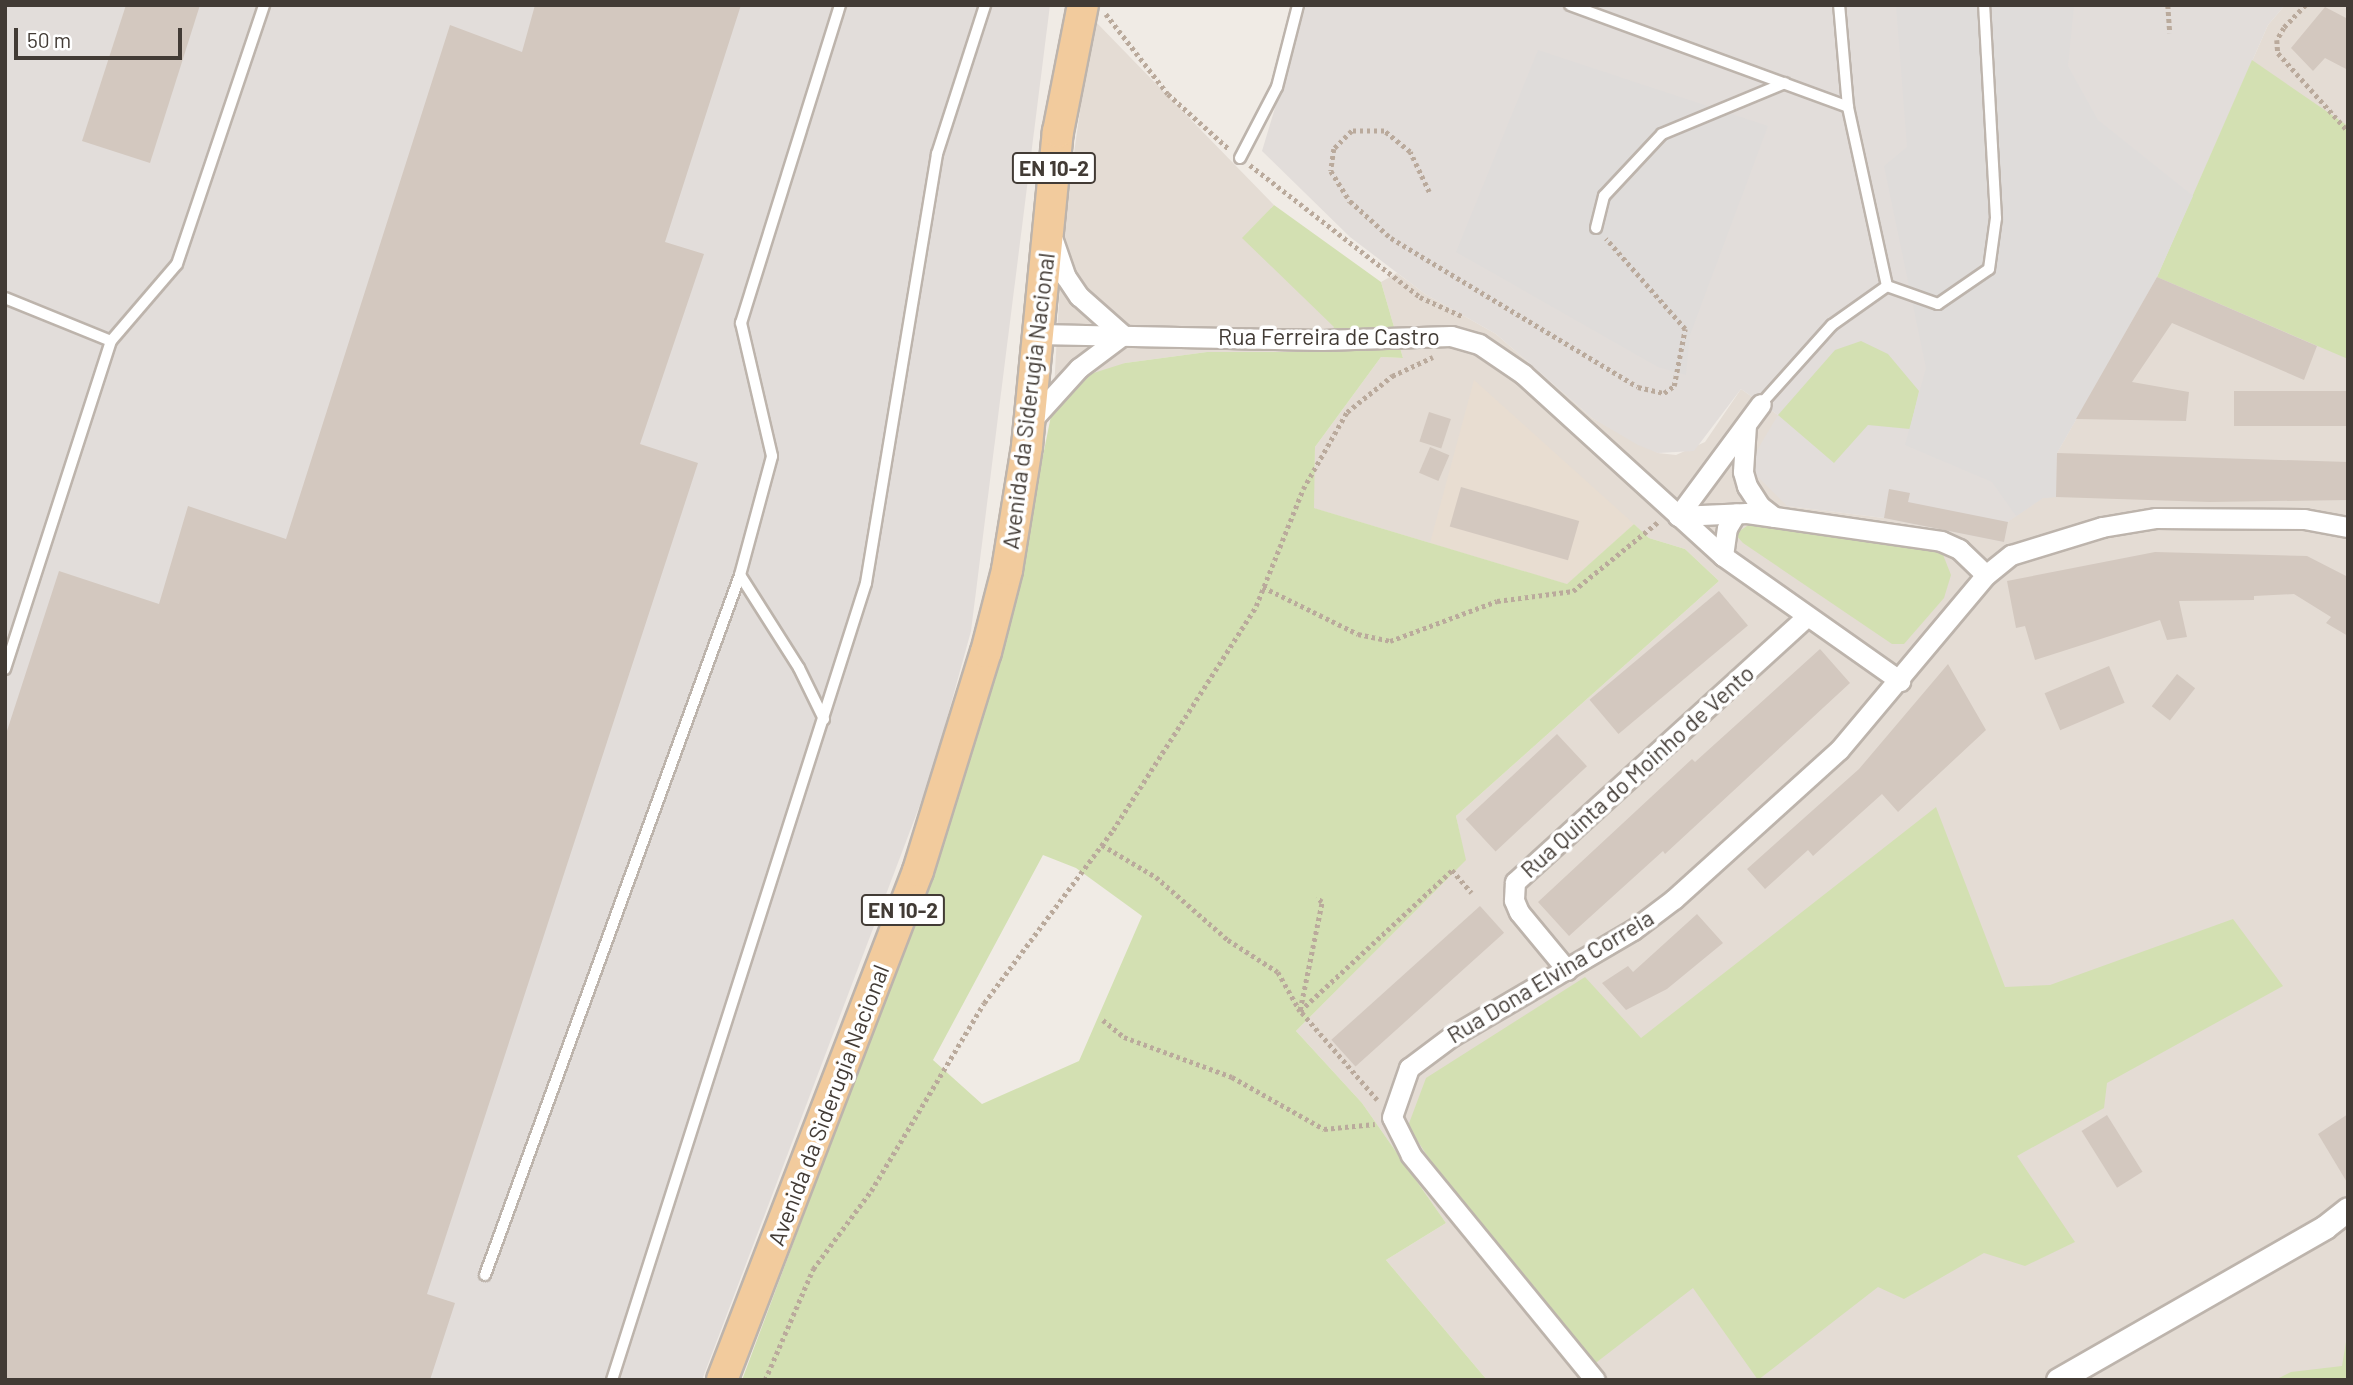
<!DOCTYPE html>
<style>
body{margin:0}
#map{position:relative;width:2353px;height:1385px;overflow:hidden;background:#f0ebe5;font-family:Barlow,sans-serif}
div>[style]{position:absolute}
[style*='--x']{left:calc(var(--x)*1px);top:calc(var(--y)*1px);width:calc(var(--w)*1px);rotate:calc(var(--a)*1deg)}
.residential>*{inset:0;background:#e4dcd4}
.industrial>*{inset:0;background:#e2ddda}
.education>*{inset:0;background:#e8ddd1}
.green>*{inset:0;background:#d3e0b2}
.parking>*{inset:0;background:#dfdcda}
.building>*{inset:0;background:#d3c8bf;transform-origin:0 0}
.path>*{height:4.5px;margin-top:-2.25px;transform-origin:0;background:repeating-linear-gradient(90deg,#baaa9c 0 3.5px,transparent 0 7px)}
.roads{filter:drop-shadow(2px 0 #bdb4ac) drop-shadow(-2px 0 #bdb4ac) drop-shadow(0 2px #bdb4ac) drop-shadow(0 -2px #bdb4ac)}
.service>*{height:10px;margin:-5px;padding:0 5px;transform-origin:5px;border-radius:5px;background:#fff}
.minor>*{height:19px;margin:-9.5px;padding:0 9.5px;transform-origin:9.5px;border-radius:9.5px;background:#fff}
.tertiary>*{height:23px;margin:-11.5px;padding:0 11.5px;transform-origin:11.5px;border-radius:11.5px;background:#fff}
.primary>*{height:30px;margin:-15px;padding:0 15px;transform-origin:15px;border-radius:15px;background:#f2cb9d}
span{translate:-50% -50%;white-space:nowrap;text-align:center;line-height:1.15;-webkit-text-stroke:7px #fff;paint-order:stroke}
.shield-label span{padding:2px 5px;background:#fff;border:2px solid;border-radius:5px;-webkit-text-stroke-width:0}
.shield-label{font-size:21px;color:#423b35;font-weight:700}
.street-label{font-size:23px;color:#423b35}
.frame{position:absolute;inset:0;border:7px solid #423b35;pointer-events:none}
.scale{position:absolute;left:14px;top:28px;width:168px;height:32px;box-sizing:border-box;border:4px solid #423b35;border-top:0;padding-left:9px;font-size:21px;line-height:24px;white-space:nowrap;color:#423b35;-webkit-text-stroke:5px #fff;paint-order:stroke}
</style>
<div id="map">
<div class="residential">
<div style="clip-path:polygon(2285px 5px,2348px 5px,2348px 1380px,1487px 1380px,1386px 1260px,1446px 1223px,1362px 1103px,1296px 1031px,1465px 860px,1456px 816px,1719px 581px,1685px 549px,1649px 538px,1634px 524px,1567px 584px,1313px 508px,1315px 447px,1381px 357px,1403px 358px,1381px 282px,1397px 273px,1425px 294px,1496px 334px,1592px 418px,1658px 453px,1676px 455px,1705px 442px,1741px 389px,1778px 415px,1787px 506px,1884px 518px,2008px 522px,2057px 453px,2157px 277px,2268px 25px)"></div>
<div style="clip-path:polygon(1093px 19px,1274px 205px,1243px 238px,1335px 327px,1320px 353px,1207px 352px,1125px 363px,1053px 406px,1063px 231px)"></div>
</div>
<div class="industrial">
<div style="clip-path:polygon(5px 5px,1050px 5px,971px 631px,932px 773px,702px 1380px,5px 1380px)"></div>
<div style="clip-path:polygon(1306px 5px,2285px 5px,2268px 25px,2157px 277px,2057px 453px,2056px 497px,2043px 498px,2008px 522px,2004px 542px,1884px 518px,1787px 506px,1754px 473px,1753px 457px,1778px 415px,1741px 389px,1694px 451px,1658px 453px,1638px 445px,1592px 418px,1496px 334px,1425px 294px,1350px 237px,1262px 151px)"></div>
</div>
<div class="education">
<div style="clip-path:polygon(1474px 380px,1634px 524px,1567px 584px,1430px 543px)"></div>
</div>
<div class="green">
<div style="clip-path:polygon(2252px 60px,2348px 126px,2348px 359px,2157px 277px)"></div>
<div style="clip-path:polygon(evenodd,1274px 205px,1381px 282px,1403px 358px,1381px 357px,1315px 447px,1314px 508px,1567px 584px,1634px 524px,1649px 538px,1685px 549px,1719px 581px,1456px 816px,1466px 860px,1296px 1031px,1362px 1103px,1446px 1223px,1386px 1260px,1487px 1380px,742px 1380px,938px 857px,1009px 624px,1053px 406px,1084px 376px,1125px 363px,1207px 352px,1320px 352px,1334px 327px,1242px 238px,1274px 205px,1043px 855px,1076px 868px,1142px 916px,1079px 1061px,982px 1104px,933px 1060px,1043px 855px)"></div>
<div style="clip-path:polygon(1861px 341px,1888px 354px,1919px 391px,1910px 429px,1868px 425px,1834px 463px,1778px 415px,1835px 350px)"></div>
<div style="clip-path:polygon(1750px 524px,1830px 526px,1940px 547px,1951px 575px,1944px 598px,1904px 644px,1892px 644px,1743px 543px,1735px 534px)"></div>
<div style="clip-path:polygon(1936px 807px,2005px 987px,2050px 985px,2233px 919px,2283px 986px,2107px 1083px,2104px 1108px,2017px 1156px,2075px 1242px,2025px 1266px,1984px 1253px,1904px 1299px,1878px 1287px,1758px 1380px,1693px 1288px,1593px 1365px,1453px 1196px,1408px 1126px,1426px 1078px,1585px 977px,1641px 1038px)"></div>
<div style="clip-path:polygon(2348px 1330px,2348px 1380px,2275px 1380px,2291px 1372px,2342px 1366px)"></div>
</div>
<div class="parking">
<div style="clip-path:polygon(1896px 5px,2074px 5px,2068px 66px,2098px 120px,2193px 196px,2157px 277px,2057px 453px,2056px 497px,2043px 498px,2016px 516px,1992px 482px,1905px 445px,1926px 368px,1884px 166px,1907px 147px)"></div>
<div style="clip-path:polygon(1538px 50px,1768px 126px,1690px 335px,1686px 375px,1658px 367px,1456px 252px)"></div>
</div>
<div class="building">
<div style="clip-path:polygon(126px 5px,200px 5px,150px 163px,82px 141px)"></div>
<div style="clip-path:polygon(535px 5px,741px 5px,665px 242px,704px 254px,640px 444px,698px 463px,427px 1294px,455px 1303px,430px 1380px,5px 1380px,5px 737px,59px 571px,159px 604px,188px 506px,286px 539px,450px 25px,522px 52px)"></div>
<div style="clip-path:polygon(2325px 7px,2348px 19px,2348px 70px,2325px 58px,2313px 71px,2291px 48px)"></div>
<div style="clip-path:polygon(2157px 277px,2317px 346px,2304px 380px,2172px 323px,2132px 382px,2189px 392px,2186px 421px,2076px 419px)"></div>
<div style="left:2348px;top:391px;width:35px;height:114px;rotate:90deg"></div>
<div style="left:1429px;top:412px;width:23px;height:31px;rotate:18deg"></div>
<div style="left:1430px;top:447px;width:21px;height:28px;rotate:23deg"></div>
<div style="clip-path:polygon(2057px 453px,2348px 462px,2348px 500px,2210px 502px,2056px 497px)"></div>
<div style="left:1461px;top:487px;width:123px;height:41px;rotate:16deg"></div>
<div style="clip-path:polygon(1889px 489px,1910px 493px,1908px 502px,2008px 522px,2004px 542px,1884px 518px)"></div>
<div style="clip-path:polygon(2155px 552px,2307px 556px,2348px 577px,2348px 636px,2326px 623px,2331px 617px,2294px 594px,2254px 596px,2254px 600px,2179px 601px,2187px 637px,2167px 640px,2160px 620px,2035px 660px,2025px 626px,2016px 628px,2007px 581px)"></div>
<div style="left:1719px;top:591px;width:45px;height:169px;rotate:50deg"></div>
<div style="clip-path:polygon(1820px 649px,1850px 683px,1665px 854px,1663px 851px,1569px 936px,1538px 902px,1692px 759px,1695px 762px)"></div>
<div style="clip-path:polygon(1948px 664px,1986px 730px,1898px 812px,1882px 794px,1813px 856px,1808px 850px,1765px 889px,1747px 869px,1859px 769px)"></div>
<div style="left:2109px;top:666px;width:40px;height:70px;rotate:67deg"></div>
<div style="left:2177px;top:674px;width:23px;height:41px;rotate:38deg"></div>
<div style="left:1557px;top:734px;width:44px;height:125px;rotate:47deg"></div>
<div style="left:1480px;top:906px;width:36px;height:200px;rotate:48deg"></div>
<div style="clip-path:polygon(1697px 914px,1723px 943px,1667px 989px,1626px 1010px,1602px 983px,1628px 966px,1633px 972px)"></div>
<div style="clip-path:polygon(2348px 1114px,2348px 1184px,2318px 1134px)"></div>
<div style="left:2107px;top:1115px;width:67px;height:30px;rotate:58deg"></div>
</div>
<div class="path">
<div style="--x:2168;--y:5;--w:28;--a:86"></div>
<div style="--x:2306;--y:5;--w:32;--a:134"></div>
<div style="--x:2284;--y:28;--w:14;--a:120"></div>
<div style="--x:2277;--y:40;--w:13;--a:86"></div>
<div style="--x:2278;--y:53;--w:105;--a:48.1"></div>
<div style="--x:1106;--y:14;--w:101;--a:52.2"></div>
<div style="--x:1168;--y:94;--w:82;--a:42"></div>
<div style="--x:1250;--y:165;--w:215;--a:37.8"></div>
<div style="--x:1420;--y:297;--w:46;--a:24.3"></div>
<div style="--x:1429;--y:192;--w:44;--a:-115.4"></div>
<div style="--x:1410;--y:152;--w:33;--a:-141"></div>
<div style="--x:1384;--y:131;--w:32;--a:180"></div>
<div style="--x:1352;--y:131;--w:25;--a:135"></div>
<div style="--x:1334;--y:149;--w:22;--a:98"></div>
<div style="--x:1331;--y:171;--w:36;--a:58"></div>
<div style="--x:1350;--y:201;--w:55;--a:42.1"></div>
<div style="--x:1391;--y:238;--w:288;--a:31.1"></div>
<div style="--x:1638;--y:387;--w:27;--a:13"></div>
<div style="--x:1664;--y:393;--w:12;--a:-35"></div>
<div style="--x:1674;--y:386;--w:58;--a:-79.1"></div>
<div style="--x:1685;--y:329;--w:120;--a:-131.3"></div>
<div style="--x:1263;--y:587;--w:106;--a:26.3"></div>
<div style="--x:1358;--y:634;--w:33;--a:12"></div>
<div style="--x:1390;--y:641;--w:114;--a:-20.5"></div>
<div style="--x:1497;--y:601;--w:77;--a:-7.5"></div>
<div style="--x:1573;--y:591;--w:109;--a:-39.1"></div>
<div style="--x:1102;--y:845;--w:63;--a:30.7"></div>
<div style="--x:1156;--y:877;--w:96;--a:41.2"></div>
<div style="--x:1228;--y:940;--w:59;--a:32.6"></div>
<div style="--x:1278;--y:972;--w:45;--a:60.6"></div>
<div style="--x:1300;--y:1010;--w:110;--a:-78.5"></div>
<div style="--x:1322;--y:902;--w:7;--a:-146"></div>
<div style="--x:1103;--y:1020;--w:27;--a:39"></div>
<div style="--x:1124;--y:1037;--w:115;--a:20.3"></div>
<div style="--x:1232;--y:1077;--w:106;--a:29.5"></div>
<div style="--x:1324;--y:1129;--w:51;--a:-5.6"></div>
<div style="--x:1377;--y:1100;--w:118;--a:-130.9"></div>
<div style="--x:1300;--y:1011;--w:207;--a:-42.8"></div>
<div style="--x:1452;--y:870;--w:30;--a:49"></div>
<div style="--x:765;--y:1380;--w:121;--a:-66.6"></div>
<div style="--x:813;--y:1269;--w:97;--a:-53.4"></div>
<div style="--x:871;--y:1191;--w:219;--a:-59"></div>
<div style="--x:984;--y:1003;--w:216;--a:-53.3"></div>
<div style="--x:1113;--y:830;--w:266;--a:-57.4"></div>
<div style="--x:1256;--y:606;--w:126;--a:-68.1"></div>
<div style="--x:1303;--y:489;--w:89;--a:-60.3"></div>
<div style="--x:1347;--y:412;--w:58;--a:-38.7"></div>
<div style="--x:1392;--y:376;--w:45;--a:-24.9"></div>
</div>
<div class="roads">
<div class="service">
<div style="--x:1570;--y:5;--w:296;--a:20.1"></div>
<div style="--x:1240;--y:158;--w:80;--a:-62.5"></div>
<div style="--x:1277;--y:87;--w:85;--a:-75.6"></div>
<div style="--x:1596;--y:228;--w:33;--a:-76"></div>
<div style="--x:1604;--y:196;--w:85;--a:-46.9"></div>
<div style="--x:1662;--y:134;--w:133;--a:-22.5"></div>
<div style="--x:1887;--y:286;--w:54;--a:19.4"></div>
<div style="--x:1938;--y:304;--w:62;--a:-34.5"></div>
<div style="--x:1989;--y:269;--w:51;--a:-82.2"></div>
<div style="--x:1996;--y:218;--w:213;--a:-93.2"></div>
<div style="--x:5;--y:298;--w:114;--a:22.1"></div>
<div style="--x:1761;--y:404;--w:106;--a:-48.1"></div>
<div style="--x:1832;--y:325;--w:67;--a:-35.3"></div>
<div style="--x:1887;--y:286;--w:183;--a:-102.3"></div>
<div style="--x:1848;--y:107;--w:102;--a:-95"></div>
<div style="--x:740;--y:575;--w:110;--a:57.6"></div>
<div style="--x:799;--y:668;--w:57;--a:63.9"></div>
<div style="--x:5;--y:669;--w:345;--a:-72.1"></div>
<div style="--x:111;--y:341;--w:101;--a:-49.4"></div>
<div style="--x:177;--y:264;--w:273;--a:-71.4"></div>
<div style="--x:485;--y:1275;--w:745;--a:-69.98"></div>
<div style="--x:740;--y:575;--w:123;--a:-74.9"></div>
<div style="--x:772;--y:456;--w:137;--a:-103.1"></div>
<div style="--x:741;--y:323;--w:333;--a:-72.7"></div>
<div style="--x:612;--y:1380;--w:836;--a:-72.32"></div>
<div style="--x:866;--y:583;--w:435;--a:-80.6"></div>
<div style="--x:937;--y:154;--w:157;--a:-72.1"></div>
</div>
<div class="minor">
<div style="--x:1053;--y:240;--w:39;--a:71"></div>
<div style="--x:1066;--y:277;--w:23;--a:56"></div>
<div style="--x:1079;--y:296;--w:59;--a:41.6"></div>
<div style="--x:1038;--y:334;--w:284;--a:1.2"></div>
<div style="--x:1322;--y:340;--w:129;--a:-1.8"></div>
<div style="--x:1451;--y:336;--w:29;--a:16"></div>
<div style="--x:1479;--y:344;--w:53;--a:34.3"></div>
<div style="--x:1523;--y:374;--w:270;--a:42.3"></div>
<div style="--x:1723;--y:556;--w:217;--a:35.2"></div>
<div style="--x:1030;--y:422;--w:73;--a:-47.8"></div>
<div style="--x:1079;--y:368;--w:55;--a:-36.9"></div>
<div style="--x:1746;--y:425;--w:47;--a:93.7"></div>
<div style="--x:1743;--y:472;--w:15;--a:74"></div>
<div style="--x:1747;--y:486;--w:24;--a:57"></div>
<div style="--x:1760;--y:506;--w:18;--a:38"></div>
<div style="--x:1678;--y:516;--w:69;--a:-2.5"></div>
<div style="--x:1747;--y:513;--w:196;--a:8.2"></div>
<div style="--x:1941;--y:541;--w:20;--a:24"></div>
<div style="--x:1959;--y:549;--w:37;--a:44"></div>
<div style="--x:1678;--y:516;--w:139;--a:-53.5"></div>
<div style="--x:1723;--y:556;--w:28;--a:-82"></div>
<div style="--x:1727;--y:528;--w:17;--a:-59"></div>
<div style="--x:1567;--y:970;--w:75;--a:-129.6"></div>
<div style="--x:1519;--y:912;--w:13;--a:-113"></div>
<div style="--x:1514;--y:900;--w:18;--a:-87"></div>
<div style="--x:1515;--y:882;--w:392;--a:-42.3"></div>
<div style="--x:1595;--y:1380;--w:291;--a:-129.3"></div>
<div style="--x:1411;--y:1155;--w:42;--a:-116.6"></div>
<div style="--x:1392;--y:1117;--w:52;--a:-70.9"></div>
<div style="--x:1409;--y:1068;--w:54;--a:-36.7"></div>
<div style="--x:1452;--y:1036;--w:210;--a:-30.4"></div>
<div style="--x:1633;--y:930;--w:51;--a:-37.1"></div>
<div style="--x:1674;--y:899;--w:222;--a:-42.1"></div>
<div style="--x:1839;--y:750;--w:229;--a:-50"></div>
<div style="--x:1986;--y:575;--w:32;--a:-39"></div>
<div style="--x:2011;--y:555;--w:95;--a:-17.1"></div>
<div style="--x:2102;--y:527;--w:55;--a:-9.5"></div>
<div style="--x:2156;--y:518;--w:148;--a:0.4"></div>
<div style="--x:2304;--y:519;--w:45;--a:10.3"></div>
</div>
<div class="tertiary">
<div style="--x:2058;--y:1380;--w:308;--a:-29.8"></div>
<div style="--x:2325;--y:1227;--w:29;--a:-38"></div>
</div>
<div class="primary">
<div style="--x:722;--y:1380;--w:545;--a:-68.94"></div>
<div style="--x:918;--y:871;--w:229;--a:-72.8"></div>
<div style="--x:986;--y:652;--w:85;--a:-75.6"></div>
<div style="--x:1007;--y:570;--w:126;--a:-80.8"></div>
<div style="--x:1027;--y:446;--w:316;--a:-84.4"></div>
<div style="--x:1058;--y:132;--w:129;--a:-78.9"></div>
</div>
</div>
<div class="shield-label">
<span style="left:1054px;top:168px">EN 10-2</span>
<span style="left:903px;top:910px">EN 10-2</span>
</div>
<div class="street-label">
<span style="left:1329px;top:336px">Rua Ferreira de Castro</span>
<span style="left:1028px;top:401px;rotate:-83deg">Avenida da Siderugia Nacional</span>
<span style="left:1637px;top:771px;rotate:-42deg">Rua Quinta do Moinho de Vento</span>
<span style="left:1550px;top:976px;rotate:-31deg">Rua Dona Elvina Correia</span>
<span style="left:828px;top:1105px;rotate:-69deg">Avenida da Siderugia Nacional</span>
</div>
<div class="frame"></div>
<div class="scale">50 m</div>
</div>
